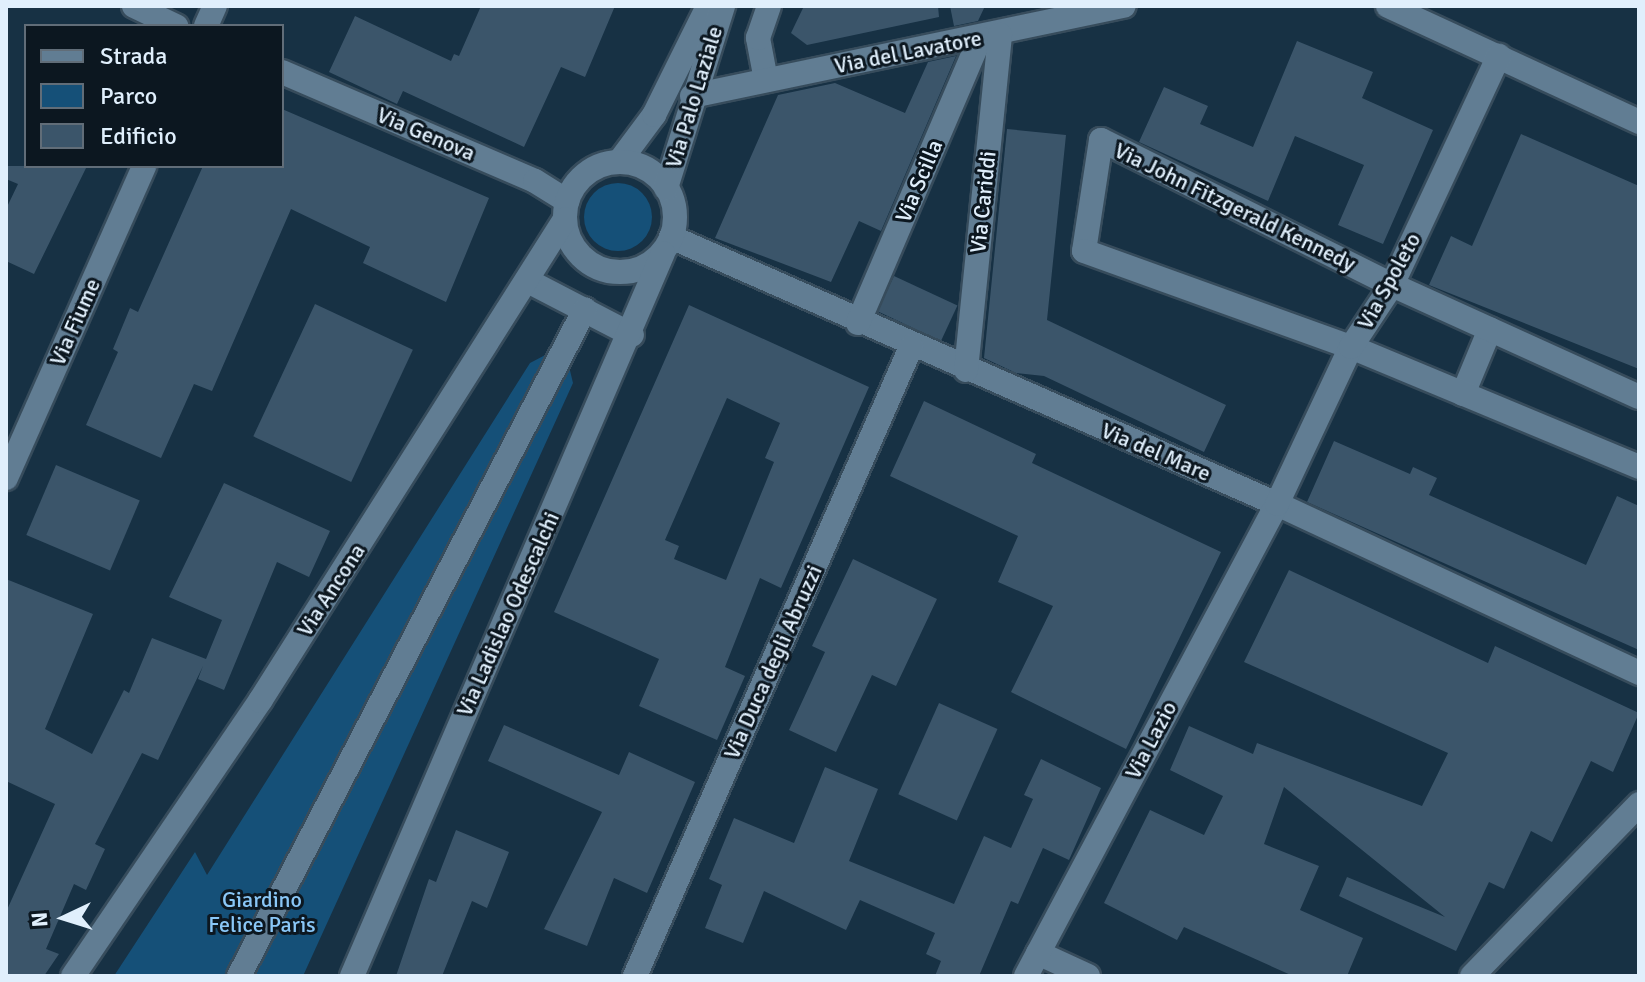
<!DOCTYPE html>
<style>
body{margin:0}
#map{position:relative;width:1645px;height:982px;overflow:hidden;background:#173144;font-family:Signika,sans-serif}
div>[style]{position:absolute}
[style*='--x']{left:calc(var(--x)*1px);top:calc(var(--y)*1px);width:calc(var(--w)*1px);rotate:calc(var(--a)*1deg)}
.green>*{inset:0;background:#155078}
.round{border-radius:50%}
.building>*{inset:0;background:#3b556a;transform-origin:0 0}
.roads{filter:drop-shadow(2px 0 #374c5c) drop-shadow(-2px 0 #374c5c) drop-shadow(0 2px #374c5c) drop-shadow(0 -2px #374c5c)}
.street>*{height:24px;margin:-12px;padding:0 12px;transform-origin:12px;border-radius:12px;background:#617d93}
.secondary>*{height:24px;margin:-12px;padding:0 12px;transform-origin:12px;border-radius:12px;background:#617d93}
.secondary>.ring{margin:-12px;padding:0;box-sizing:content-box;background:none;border:24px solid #617d93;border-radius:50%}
span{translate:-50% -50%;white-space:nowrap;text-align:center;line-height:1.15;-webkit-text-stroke:6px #0c1720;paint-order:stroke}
.street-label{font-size:22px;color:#e0effc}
.park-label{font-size:22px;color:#8ac7f7}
.frame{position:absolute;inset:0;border:8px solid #e0effc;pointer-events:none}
.legend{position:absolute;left:24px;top:24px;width:260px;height:144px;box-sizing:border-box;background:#0c1720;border:2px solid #616d78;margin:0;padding:10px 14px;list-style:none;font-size:24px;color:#e0effc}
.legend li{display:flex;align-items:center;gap:16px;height:40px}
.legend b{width:40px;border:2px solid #616d78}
.north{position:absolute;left:24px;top:878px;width:80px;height:80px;-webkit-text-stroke:6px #0c1720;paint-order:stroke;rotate:266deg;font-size:22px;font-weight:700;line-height:32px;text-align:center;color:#e0effc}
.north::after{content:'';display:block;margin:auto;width:28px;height:36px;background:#e0effc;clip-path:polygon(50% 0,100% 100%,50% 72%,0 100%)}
</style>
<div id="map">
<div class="green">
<div class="round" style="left:584px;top:183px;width:68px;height:68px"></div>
<div style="clip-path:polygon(551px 352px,567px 358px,573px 383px,303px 976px,114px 976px,195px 852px,207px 875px,530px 363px)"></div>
</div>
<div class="building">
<div style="clip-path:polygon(481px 6px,615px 6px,585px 77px,561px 67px,524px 147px,403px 91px,397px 104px,329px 72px,355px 16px,451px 61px,454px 54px,459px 56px)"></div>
<div style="clip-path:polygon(804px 6px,938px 6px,939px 17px,807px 45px,791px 33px)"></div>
<div style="clip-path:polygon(950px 6px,985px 6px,978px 21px,954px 26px)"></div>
<div style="clip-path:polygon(1297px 41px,1373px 72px,1362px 98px,1433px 130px,1383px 244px,1338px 225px,1364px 165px,1295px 136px,1268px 201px,1139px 142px,1164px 87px,1208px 106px,1200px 124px,1253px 147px)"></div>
<div style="clip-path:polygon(956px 56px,881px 231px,859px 221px,831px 282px,715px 238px,778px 95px,835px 83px,905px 113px,928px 62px)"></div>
<div style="clip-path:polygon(282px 109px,489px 198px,446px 302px,363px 263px,370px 247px,291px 209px,212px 391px,194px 384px,161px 458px,86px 425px,118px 352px,113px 349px,130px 308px,138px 312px,203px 166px,282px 166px)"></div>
<div style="clip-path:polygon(1007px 129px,1066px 135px,1047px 320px,1226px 405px,1204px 452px,1044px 376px,1016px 373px,984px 358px)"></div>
<div style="clip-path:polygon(1521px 134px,1639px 186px,1639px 369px,1429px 285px,1451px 236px,1472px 246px)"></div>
<div style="clip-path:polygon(6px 166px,87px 166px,34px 274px,6px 261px,6px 209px,18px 184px,6px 179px)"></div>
<div style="left:894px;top:276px;width:70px;height:39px;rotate:25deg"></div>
<div style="left:315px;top:304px;width:108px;height:146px;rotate:25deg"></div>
<div style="clip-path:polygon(evenodd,689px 305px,869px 387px,781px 588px,760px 578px,725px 667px,745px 676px,717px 740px,639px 706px,659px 659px,554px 612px,689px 305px,727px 398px,780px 423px,765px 458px,774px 462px,726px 580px,674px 559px,679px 546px,665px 540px,727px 398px)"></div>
<div style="clip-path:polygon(924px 401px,1036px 454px,1032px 463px,1221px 552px,1126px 749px,1011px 692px,1053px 606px,998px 582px,1018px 536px,890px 476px)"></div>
<div style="clip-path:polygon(1334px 441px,1410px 474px,1413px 467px,1437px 478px,1429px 495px,1586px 565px,1617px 496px,1639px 506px,1639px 650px,1307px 502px)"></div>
<div style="left:56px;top:465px;width:91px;height:76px;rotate:23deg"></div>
<div style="clip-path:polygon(224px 483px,330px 531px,309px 577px,277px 562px,224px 690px,198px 679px,203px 666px,158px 760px,142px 753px,95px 844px,105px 849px,86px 890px,74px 884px,46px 949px,59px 954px,44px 976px,6px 976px,6px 912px,55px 804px,6px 781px,6px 579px,93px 614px,45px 729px,92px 754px,124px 690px,129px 693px,152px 638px,206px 659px,222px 620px,169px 597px)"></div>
<div style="clip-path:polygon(853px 559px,937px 599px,896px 686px,872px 675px,836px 752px,789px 730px,825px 652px,812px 646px)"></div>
<div style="clip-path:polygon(1289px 570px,1488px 663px,1495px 646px,1639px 713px,1613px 772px,1591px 761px,1552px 842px,1531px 831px,1504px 889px,1489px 882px,1456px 951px,1339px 896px,1347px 877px,1445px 917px,1284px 787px,1264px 844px,1319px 866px,1300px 910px,1363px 938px,1347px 976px,1293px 976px,1184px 927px,1177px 940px,1104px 903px,1150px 810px,1204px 835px,1223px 796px,1170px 770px,1189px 726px,1253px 754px,1257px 743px,1422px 806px,1448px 753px,1244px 662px)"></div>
<div style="left:939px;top:703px;width:64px;height:100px;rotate:24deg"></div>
<div style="clip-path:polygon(504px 725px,619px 775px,629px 752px,695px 782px,647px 893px,614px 878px,587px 946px,544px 929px,602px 812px,488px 761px)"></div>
<div style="clip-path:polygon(1041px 759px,1101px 788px,1069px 860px,1043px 848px,1018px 904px,1011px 901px,979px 976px,935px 976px,941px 961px,926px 954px,935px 933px,860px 900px,846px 930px,764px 891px,743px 943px,705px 928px,722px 885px,709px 879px,734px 818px,794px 843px,825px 767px,878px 789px,849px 861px,954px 904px,984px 836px,1011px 848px,1033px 799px,1024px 795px)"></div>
<div style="clip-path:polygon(456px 830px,509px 852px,487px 908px,472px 901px,442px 976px,396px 976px,429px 879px,436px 882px)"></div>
</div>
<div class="roads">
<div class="street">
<div style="--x:134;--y:6;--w:47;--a:25.5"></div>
<div style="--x:1388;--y:6;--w:277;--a:24.8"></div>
<div style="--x:206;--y:26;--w:22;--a:-66"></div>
<div style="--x:282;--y:72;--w:275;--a:23.3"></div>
<div style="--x:535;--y:181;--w:38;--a:32"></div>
<div style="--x:766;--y:80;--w:43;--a:-100.8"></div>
<div style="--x:758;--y:38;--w:34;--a:-71"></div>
<div style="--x:692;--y:96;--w:441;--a:-11.8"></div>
<div style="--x:671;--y:237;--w:662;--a:23.78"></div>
<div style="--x:1277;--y:504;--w:400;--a:25"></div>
<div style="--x:528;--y:281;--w:117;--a:27.4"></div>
<div style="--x:858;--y:323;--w:310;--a:-66.8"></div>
<div style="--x:966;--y:370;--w:337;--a:-84.2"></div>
<div style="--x:1463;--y:394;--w:70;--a:-67.4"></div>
<div style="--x:1639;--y:397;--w:271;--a:-155.6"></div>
<div style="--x:1392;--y:285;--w:325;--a:-153.5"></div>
<div style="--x:1101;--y:140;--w:112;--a:98.7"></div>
<div style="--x:1084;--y:251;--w:284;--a:19.8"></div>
<div style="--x:1351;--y:347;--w:312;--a:22.6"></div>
<div style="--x:6;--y:478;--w:341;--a:-66.1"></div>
<div style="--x:1038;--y:953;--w:55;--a:24.7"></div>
<div style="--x:239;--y:976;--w:751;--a:-62.58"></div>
<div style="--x:635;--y:976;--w:687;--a:-66.31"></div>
<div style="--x:1026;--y:976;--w:535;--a:-62"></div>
<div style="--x:1277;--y:504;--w:174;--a:-64.8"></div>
<div style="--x:1351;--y:347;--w:74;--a:-56.5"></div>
<div style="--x:1392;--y:285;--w:253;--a:-65"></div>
<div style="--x:1472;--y:976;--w:240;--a:-45.8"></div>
</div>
<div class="secondary">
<div style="--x:619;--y:162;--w:59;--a:-53.3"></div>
<div style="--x:654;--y:115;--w:122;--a:-63.6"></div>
<div class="ring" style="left:565px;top:162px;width:86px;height:86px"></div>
<div style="--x:666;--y:188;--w:191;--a:-72.6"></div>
<div style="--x:73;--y:976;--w:333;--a:-55.8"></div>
<div style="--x:260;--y:701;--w:570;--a:-57.68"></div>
<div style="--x:352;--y:976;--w:787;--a:-66.72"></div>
</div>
</div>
<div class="street-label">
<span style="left:908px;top:52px;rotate:-11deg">Via del Lavatore</span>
<span style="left:694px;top:97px;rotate:-73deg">Via Palo Laziale</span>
<span style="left:426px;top:134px;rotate:23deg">Via Genova</span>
<span style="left:919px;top:181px;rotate:-67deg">Via Scilla</span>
<span style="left:983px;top:202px;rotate:-84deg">Via Cariddi</span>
<span style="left:1235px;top:207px;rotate:26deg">Via John Fitzgerald Kennedy</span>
<span style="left:1389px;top:281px;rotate:-61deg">Via Spoleto</span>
<span style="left:75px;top:322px;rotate:-66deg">Via Fiume</span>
<span style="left:1156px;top:452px;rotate:23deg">Via del Mare</span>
<span style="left:331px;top:590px;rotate:-57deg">Via Ancona</span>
<span style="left:508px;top:614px;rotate:-66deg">Via Ladislao Odescalchi</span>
<span style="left:773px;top:662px;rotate:-66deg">Via Duca degli Abruzzi</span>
<span style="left:1151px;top:740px;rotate:-62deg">Via Lazio</span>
</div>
<div class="park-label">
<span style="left:262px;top:912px">Giardino<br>Felice Paris</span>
</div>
<div class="frame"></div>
<ul class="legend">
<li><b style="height:10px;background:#617d93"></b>Strada</li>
<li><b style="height:22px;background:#155078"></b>Parco</li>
<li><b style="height:22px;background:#3b556a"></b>Edificio</li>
</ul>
<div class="north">N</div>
</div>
